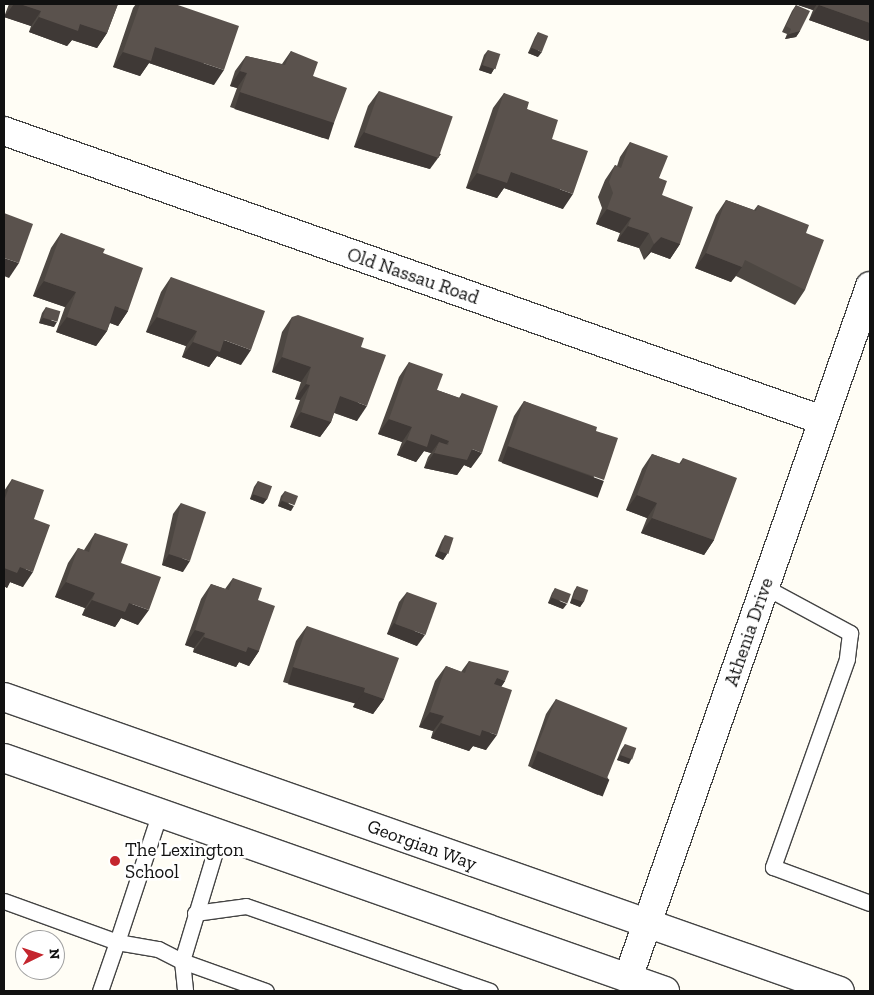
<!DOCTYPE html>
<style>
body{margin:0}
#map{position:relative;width:874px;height:995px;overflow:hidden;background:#fffdf5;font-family:"Zilla Slab",serif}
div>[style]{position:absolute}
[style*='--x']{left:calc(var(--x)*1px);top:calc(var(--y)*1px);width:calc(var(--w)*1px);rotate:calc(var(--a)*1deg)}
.roads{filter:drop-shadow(1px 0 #444) drop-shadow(-1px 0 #444) drop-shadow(0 1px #444) drop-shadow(0 -1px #444)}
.lane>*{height:15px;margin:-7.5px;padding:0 7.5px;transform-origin:7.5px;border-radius:7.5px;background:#fff}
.street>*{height:28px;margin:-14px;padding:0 14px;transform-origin:14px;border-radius:14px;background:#fff}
.wall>*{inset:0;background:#4d4742}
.shaded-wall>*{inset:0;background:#3f3936;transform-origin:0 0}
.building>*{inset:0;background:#5a524d;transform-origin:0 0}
.dots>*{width:14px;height:14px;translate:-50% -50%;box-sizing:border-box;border:2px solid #fff;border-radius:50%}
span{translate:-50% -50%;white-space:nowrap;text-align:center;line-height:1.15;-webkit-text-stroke:5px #fff;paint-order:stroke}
.street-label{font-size:19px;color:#111}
.poi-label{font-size:19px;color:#111}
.left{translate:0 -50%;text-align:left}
.frame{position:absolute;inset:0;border:5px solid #111;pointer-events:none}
.north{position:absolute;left:15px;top:930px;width:50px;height:50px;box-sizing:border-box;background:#fff;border:1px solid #a0a0a0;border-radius:50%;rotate:86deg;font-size:14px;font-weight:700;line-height:20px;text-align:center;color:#111}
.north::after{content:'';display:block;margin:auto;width:18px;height:22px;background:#c4262e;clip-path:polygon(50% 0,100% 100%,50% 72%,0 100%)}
</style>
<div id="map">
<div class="roads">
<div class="lane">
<div style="--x:765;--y:587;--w:97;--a:28.4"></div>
<div style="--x:850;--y:633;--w:26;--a:97"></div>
<div style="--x:847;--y:659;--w:221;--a:109.6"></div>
<div style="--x:773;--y:867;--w:103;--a:20.4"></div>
<div style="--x:220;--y:835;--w:132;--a:106.8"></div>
<div style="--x:182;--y:961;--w:89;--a:19.7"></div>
<div style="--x:4;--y:901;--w:120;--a:19.9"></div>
<div style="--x:117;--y:942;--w:134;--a:-71.7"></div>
<div style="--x:195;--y:913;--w:51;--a:-7.8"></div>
<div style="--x:246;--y:906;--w:258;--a:19.2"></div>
<div style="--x:100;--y:991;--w:52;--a:-70.9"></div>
<div style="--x:117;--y:942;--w:42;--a:9.7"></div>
<div style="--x:158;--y:949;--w:27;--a:27"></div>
<div style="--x:182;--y:961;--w:30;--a:84"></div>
</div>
<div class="street">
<div style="--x:4;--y:131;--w:868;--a:19.46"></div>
<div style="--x:4;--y:697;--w:886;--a:19.38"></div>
<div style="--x:4;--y:758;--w:701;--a:19.42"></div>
<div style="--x:628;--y:978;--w:733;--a:-70.72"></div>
</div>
</div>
<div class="wall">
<div style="clip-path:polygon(9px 4px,118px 4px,107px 33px,97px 48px,72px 40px,67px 46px,29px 32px,31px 26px,4px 17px)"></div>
<div style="clip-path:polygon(136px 4px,175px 4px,214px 85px,149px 63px,140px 76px,113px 67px,133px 8px)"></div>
<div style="clip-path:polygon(795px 4px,870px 4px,870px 39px,868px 41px,809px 20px,813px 10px)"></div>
<div style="clip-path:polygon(796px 5px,800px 31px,796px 37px,785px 39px,787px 34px,782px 32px,792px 11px)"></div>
<div style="clip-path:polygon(538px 32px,538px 57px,528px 53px,535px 37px)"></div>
<div style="clip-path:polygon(488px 50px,494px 69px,491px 74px,479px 70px,484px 55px)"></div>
<div style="clip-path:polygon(291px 51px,313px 76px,334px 123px,323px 138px,230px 107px,237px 88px,230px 86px,235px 71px,246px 56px,282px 64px)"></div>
<div style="clip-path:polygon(379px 91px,430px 169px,354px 147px,368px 106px)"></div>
<div style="clip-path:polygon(504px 93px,527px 109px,552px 139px,563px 209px,504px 188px,497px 198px,466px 188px,493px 108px)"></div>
<div style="clip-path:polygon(630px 142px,659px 178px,662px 195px,680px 244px,670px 259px,651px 252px,644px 260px,639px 248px,617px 241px,620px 233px,596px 224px,602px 208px,598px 197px,605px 180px,615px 165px,617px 166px,620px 157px)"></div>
<div style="clip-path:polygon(726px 200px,754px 210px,758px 205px,806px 233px,805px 290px,795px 305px,736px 276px,731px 282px,695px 268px,716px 215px)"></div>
<div style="clip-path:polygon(61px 233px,103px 253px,128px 311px,118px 326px,110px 323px,107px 331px,96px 346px,56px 332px,65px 307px,33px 296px,51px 248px)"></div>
<div style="clip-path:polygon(171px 277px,241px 365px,217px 356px,209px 367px,182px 357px,186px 346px,146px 332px,161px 292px)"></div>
<div style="clip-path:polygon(46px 307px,54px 327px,39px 323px,42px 313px)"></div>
<div style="clip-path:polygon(292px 317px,361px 347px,357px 421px,334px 413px,331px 422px,320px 437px,290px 427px,300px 400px,295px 399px,301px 382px,272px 372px,282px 332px)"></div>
<div style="clip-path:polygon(409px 362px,437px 390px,459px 398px,462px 393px,471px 468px,464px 465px,457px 475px,424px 468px,428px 457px,431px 453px,424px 451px,416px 462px,397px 455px,402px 442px,378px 434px,399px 377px)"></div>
<div style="clip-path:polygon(524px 401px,596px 431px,593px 495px,498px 461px,514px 416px)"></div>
<div style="clip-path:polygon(652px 454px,679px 464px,683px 458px,714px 540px,704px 555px,641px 533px,647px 518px,626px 510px,642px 469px)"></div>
<div style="clip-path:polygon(12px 479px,34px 519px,23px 587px,10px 582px,7px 588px,4px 586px,4px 491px)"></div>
<div style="clip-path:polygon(258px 481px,267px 499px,263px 504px,250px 499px,254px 487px)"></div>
<div style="clip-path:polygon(285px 491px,291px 511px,278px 506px,281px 496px)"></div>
<div style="clip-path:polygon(181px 503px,183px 572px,162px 565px,173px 514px)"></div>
<div style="clip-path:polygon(95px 533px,121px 563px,138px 625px,121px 618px,115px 627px,82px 615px,85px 608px,55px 597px,68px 563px,78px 548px,84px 550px)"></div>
<div style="clip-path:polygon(445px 535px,447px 554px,443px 560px,435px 556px,442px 540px)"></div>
<div style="clip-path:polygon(233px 578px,258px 600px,259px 651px,249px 666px,239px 662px,236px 667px,193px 652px,194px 648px,185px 645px,201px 599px,211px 584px,225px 589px)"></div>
<div style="clip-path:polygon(577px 586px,584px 601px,580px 607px,570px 603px,574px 591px)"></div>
<div style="clip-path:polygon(555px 588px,563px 609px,548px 603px,552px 593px)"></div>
<div style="clip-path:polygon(407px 592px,417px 646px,387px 634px,399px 602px)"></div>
<div style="clip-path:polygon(307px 626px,384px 699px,373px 714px,353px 707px,355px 703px,283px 682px,296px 641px)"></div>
<div style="clip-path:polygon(469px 661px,505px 681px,501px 687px,486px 750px,473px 746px,469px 751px,431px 738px,433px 731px,419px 727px,435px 681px,446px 666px,461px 672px)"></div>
<div style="clip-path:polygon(556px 699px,609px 780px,598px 795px,528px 766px,546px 714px)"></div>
<div style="clip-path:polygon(625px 744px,629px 764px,617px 760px,621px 750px)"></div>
</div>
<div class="shaded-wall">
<div style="clip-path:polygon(14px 4px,20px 4px,41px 11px,31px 26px,4px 17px)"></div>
<div style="clip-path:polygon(795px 4px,817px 4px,813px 10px)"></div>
<div style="clip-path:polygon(819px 5px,870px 23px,870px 39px,868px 41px,809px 20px)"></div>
<div style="clip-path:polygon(39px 17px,80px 24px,107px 33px,97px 48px,72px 40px,67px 46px,29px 32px)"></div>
<div style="clip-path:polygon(800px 31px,796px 37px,785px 39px,789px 34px)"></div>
<div style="clip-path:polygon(155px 47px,224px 70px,214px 85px,149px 63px,140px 76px,113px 67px,123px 52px)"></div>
<div style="clip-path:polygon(532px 48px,542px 52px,538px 57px,528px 53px)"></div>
<div style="clip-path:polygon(482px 65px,494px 69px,491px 74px,479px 70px)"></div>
<div style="clip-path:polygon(240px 71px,247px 73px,237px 88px,230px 86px)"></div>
<div style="left:240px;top:92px;width:99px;height:18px;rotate:18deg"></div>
<div style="clip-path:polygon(364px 132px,441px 154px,430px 169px,354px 147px)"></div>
<div style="clip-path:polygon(511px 172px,573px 194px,563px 209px,504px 188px,497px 198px,466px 188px,477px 173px)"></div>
<div style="clip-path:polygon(607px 209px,631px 218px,620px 233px,596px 224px)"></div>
<div style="clip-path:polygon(628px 226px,649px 233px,639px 248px,617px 241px)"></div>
<div style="clip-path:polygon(661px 237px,680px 244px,670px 259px,651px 252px,644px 260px,654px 244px)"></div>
<div style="clip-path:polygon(706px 253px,742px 267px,731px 282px,695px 268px)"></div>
<div style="clip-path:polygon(4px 258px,19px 263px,9px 278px,4px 276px)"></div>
<div style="clip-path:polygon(44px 281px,76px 292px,65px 307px,33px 296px)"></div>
<div style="clip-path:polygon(115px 306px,128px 311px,118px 326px,105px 321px)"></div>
<div style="clip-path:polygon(67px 317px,107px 331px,96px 346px,56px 332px)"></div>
<div style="clip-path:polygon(157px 317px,197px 331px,186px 346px,146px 332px)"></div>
<div style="clip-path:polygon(43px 318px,57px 322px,54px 327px,39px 323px)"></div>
<div style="clip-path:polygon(224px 340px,251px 350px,241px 365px,217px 356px,209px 367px,182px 357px,193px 342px)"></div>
<div style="clip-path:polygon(282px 357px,311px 367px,301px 382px,272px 372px)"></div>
<div style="clip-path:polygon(306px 384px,310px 385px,300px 400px,295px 399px)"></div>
<div style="clip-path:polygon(340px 396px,367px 406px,357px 421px,330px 411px)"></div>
<div style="clip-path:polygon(301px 412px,331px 422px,320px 437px,290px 427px)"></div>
<div style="clip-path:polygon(389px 419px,412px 427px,402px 442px,378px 434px)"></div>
<div style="clip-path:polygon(431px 434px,449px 441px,439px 454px,472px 449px,482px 453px,471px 468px,464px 465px,457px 475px,424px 468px,434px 453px,439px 442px,431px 453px,424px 451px,416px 462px,397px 455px,407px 440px)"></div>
<div style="left:508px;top:446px;width:102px;height:18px;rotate:20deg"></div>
<div style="clip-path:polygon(254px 494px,267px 499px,263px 504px,250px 499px)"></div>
<div style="clip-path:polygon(637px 495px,657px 503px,647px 518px,626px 510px)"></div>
<div style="clip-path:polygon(282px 501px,294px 506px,291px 511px,278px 506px)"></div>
<div style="clip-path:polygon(652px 518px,714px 540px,704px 555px,641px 533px)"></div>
<div style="clip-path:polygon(439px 551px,447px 554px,443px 560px,435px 556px)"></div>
<div style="clip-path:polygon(169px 554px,190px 561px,183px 572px,162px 565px)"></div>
<div style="clip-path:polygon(20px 567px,33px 572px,23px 587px,10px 582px,7px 588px,4px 586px,4px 568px)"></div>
<div style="clip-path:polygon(66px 582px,95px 593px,85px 608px,55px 597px)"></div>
<div style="clip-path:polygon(552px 598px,567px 604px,563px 609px,548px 603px)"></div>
<div style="clip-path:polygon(573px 598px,584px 601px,580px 607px,570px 603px)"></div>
<div style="clip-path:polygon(92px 600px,129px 603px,149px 610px,138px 625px,121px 618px,115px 627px,82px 615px)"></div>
<div style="clip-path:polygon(394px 623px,425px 635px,417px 646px,387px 634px)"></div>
<div style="clip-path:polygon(195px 630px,205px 633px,194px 648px,185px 645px)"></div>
<div style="clip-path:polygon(204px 637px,248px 647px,259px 651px,249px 666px,239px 662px,236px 667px,193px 652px)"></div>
<div style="left:293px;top:667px;width:75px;height:18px;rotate:16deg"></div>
<div style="clip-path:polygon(497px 678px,505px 681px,495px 696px,486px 693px)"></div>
<div style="clip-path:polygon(364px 692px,384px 699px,373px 714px,353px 707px)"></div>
<div style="clip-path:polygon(430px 712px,444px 716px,433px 731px,419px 727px)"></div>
<div style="clip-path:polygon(441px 723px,482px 730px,497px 735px,486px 750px,473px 746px,469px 751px,431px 738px)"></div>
<div style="left:538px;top:751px;width:77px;height:18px;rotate:22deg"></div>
<div style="clip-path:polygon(621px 755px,632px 758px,629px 764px,617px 760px)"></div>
</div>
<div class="building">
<div style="clip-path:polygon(20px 4px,118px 4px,107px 33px,80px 24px,78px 31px,39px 17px,41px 11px)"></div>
<div style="clip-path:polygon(140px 4px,175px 4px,239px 26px,224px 70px,155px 47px,151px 61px,123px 52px)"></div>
<div style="clip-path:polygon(820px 4px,870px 4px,870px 23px,819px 5px)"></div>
<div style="clip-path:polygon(796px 5px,810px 11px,800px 31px,789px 34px,791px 29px,786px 26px)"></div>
<div style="left:538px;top:32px;width:11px;height:17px;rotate:22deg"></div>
<div style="left:488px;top:50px;width:13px;height:16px;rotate:18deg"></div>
<div style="clip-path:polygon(291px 51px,318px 62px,313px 76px,347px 88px,334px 123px,240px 92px,247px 73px,240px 71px,246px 56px,285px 65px)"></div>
<div style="left:379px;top:91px;width:78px;height:44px;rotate:19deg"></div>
<div style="clip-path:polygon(504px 93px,529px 102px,527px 109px,558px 120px,552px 139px,588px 151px,573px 194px,511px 172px,507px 183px,477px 173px)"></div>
<div style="clip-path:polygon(630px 142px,668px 156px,659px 178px,667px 181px,662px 195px,693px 207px,680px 244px,661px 237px,654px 244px,649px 233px,628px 226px,631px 218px,607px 209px,613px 193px,609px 182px,615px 165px,621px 168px)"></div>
<div style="clip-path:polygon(726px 200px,756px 211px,758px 205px,809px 225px,806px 233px,824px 240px,805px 290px,745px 260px,742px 267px,706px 253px)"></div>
<div style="clip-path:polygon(4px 213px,33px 224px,19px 263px,4px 258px)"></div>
<div style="clip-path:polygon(61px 233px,105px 249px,103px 253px,143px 268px,128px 311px,115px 306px,107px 331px,67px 317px,76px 292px,44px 281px)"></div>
<div style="clip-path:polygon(171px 277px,265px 311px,251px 350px,224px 340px,220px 352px,193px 342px,197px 331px,157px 317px)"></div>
<div style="left:46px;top:307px;width:15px;height:11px;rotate:16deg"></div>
<div style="clip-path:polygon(298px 315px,364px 338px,361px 347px,386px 355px,367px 406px,340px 396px,331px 422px,301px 412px,310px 385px,306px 384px,311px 367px,282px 357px,292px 317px)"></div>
<div style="clip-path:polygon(409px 362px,443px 374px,437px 390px,460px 398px,462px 393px,498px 406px,482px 453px,472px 449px,467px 460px,434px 453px,439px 442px,448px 445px,449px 441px,431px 434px,427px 447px,407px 440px,412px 427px,389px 419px)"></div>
<div style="clip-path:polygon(524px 401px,597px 427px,596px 431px,618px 438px,604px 480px,508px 446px)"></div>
<div style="clip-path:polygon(652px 454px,681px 464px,683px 458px,737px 478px,714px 540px,652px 518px,657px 503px,637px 495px)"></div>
<div style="clip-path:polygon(12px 479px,44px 490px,34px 519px,50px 525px,33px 572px,20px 567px,17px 573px,4px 568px,4px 501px)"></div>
<div style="left:258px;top:481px;width:15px;height:14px;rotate:20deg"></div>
<div style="left:285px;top:491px;width:14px;height:10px;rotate:21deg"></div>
<div style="clip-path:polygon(181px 503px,206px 512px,190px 561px,169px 554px)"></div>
<div style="clip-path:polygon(95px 533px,128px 544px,121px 563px,161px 577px,149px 610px,129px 603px,125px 612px,92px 600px,95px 593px,66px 582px,78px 548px,89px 552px)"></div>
<div style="left:445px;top:535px;width:9px;height:17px;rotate:18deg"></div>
<div style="clip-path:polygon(233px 578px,262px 588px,258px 600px,275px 606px,259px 651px,248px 647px,246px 652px,204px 637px,205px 633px,195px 630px,211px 584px,229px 590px)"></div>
<div style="left:577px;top:586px;width:12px;height:13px;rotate:20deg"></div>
<div style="left:555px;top:588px;width:17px;height:10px;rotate:21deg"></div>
<div style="left:407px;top:592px;width:32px;height:34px;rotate:20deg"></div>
<div style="clip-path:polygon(307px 626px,399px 658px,384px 699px,364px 692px,365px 688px,293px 667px)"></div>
<div style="clip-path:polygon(469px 661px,509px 671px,505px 681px,497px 678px,494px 684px,512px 690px,497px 735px,482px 730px,480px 736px,441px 723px,444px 716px,430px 712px,446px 666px,465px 673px)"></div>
<div style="left:556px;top:699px;width:77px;height:55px;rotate:22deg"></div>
<div style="left:625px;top:744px;width:12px;height:12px;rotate:20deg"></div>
</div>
<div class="dots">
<div style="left:115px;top:861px;background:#c4262e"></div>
</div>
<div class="street-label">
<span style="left:413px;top:276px;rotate:19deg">Old Nassau Road</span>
<span style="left:749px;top:632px;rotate:-71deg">Athenia Drive</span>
<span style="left:422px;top:845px;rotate:20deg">Georgian Way</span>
</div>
<div class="poi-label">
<span class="left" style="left:125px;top:861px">The Lexington<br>School</span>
</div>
<div class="frame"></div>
<div class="north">N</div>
</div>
